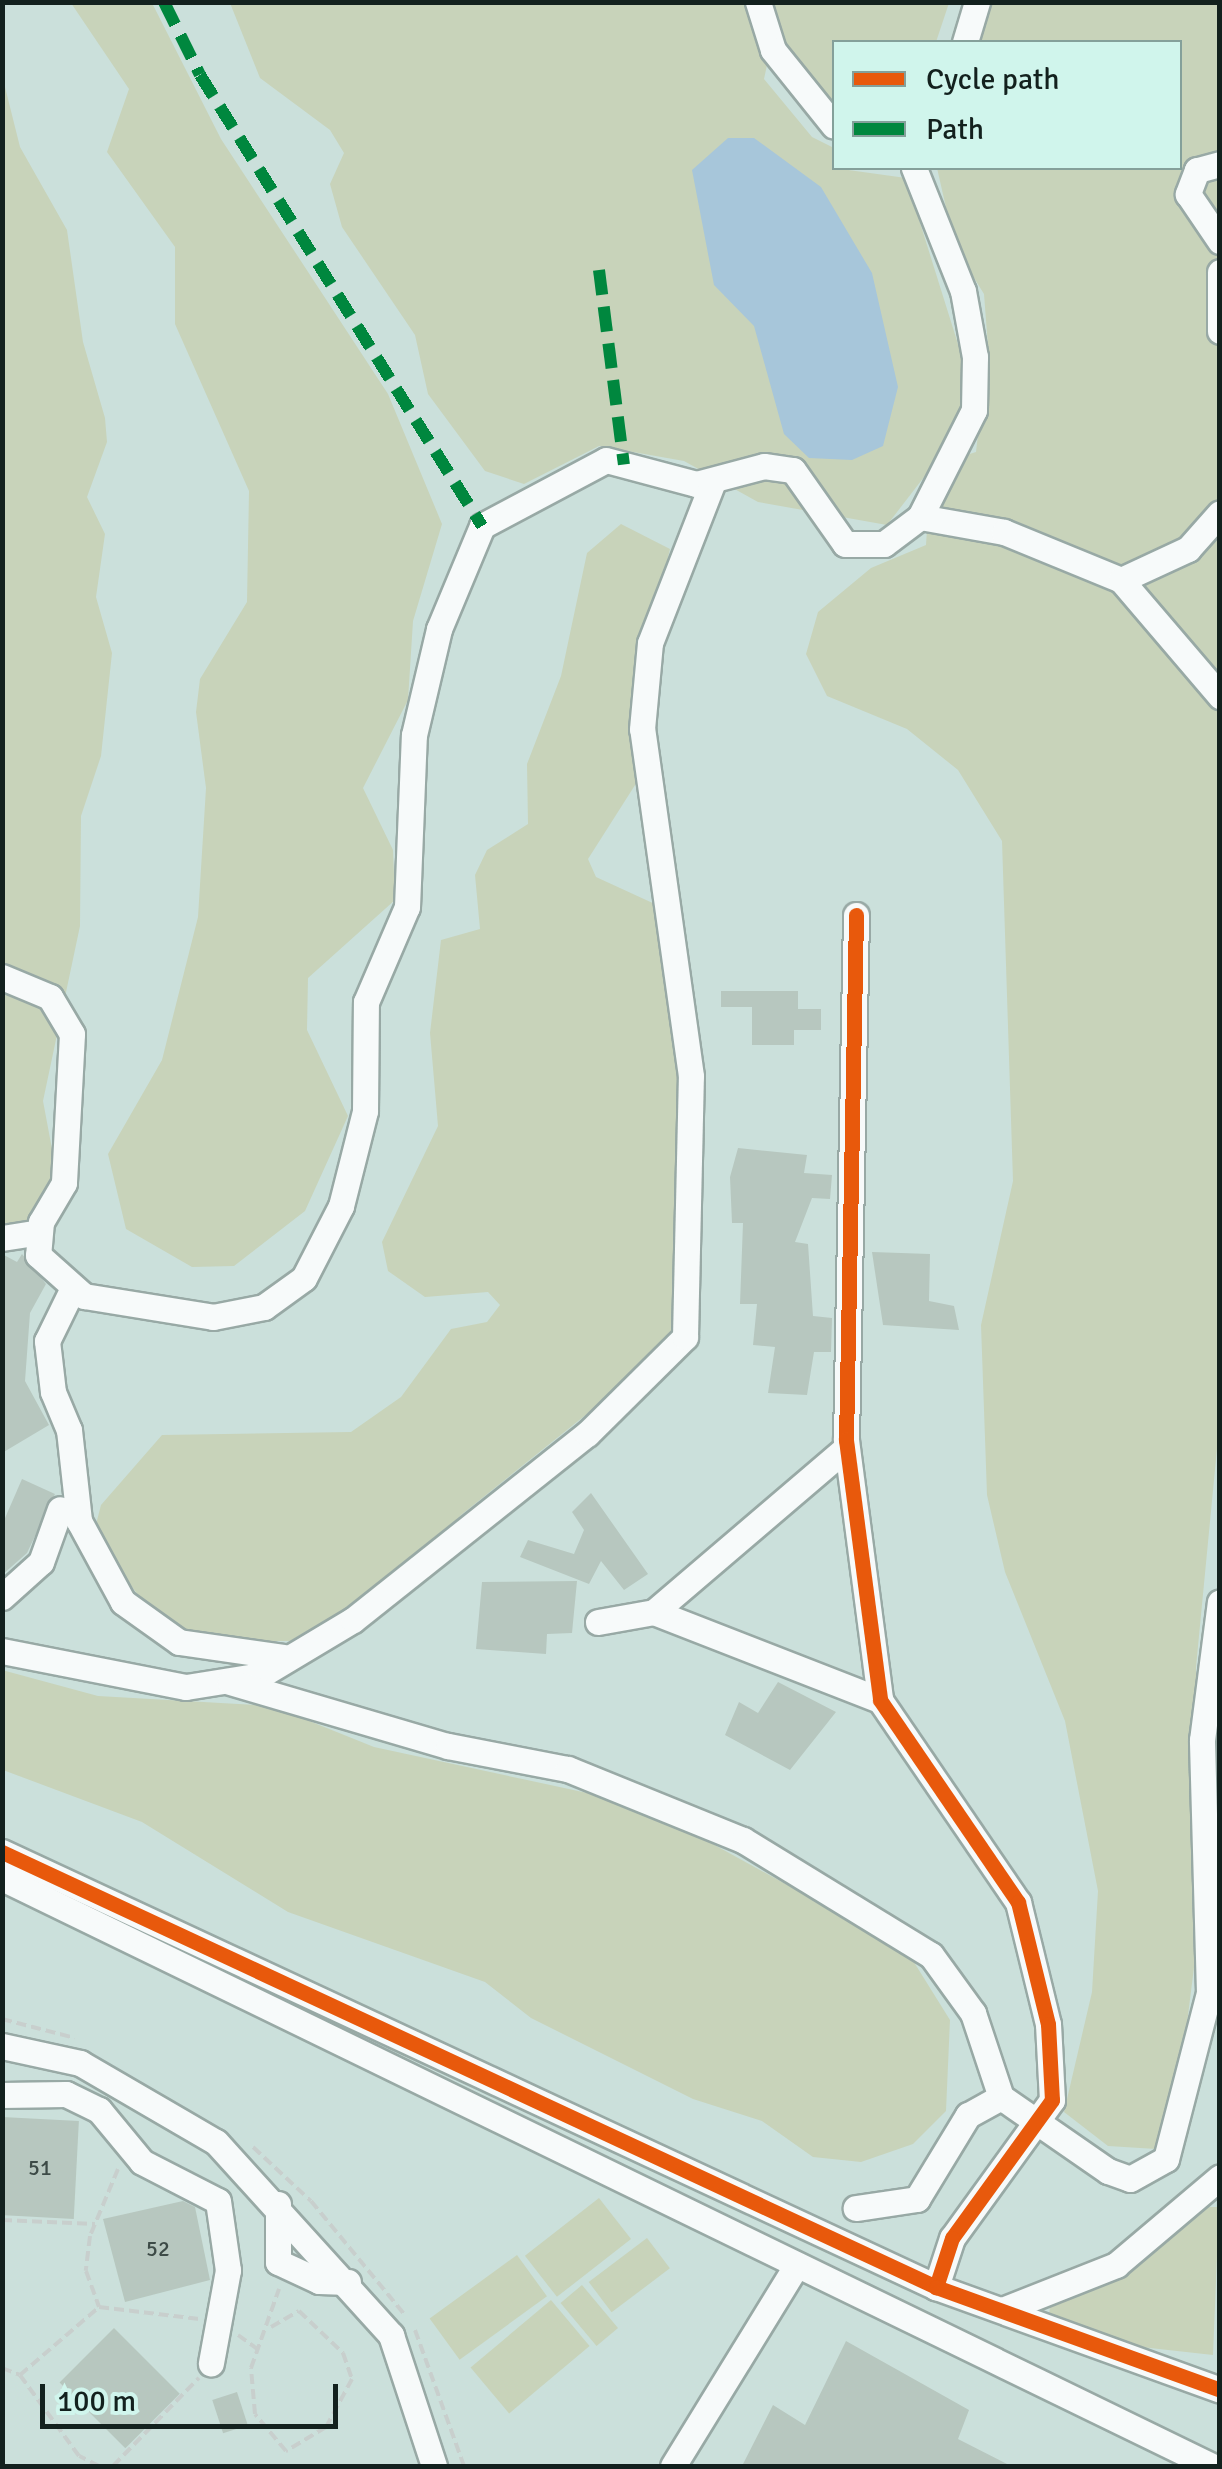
<!DOCTYPE html>
<style>
body{margin:0}
#map{position:relative;width:1222px;height:2469px;overflow:hidden;background:#cbe0db;font-family:Signika,sans-serif}
div>[style]{position:absolute}
[style*='--x']{left:calc(var(--x)*1px);top:calc(var(--y)*1px);width:calc(var(--w)*1px);rotate:calc(var(--a)*1deg)}
.green>*{inset:0;background:#c8d3ba;transform-origin:0 0}
.water>*{inset:0;background:#a7c6da}
.building>*{inset:0;background:#b7c7bf;transform-origin:0 0}
.path>*{height:4px;margin-top:-2px;transform-origin:0;background:repeating-linear-gradient(90deg,#c8cfcd 0 10px,transparent 0 15px)}
.roads{filter:drop-shadow(2px 0 #98a9a5) drop-shadow(-2px 0 #98a9a5) drop-shadow(0 2px #98a9a5) drop-shadow(0 -2px #98a9a5)}
.minor>*{height:25px;margin:-12.5px;padding:0 12.5px;transform-origin:12.5px;border-radius:12.5px;background:#f7fafa}
.quiet>*{height:12px;margin-top:-6px;transform-origin:0;background:repeating-linear-gradient(90deg,#00873e 0 25px,transparent 0 37px)}
.cycleway>*{height:15px;margin:-7.5px;padding:0 7.5px;transform-origin:7.5px;border-radius:7.5px;background:#e8590c}
span{translate:-50% -50%;white-space:nowrap;text-align:center;line-height:1.15;-webkit-text-stroke:8px #d0f5ec;paint-order:stroke}
.number-label{font-size:22px;color:#3d4b47}
.number-label span{-webkit-text-stroke-width:0}
.frame{position:absolute;inset:0;border:5px solid #13211e;pointer-events:none}
.legend{position:absolute;left:832px;top:40px;width:350px;height:130px;box-sizing:border-box;background:#d0f5ec;border:2px solid #84a09a;margin:0;padding:12px 18px;list-style:none;font-size:30px;color:#13211e}
.legend li{display:flex;align-items:center;gap:20px;height:50px}
.legend b{width:50px;border:2px solid #84a09a}
.scale{position:absolute;left:40px;top:2384px;width:298px;height:45px;box-sizing:border-box;border:5px solid #13211e;border-top:0;padding-left:12px;font-size:30px;line-height:35px;white-space:nowrap;color:#13211e;-webkit-text-stroke:8px #d0f5ec;paint-order:stroke}
</style>
<div id="map">
<div class="green">
<div style="clip-path:polygon(71px 3px,152px 3px,221px 139px,388px 394px,442px 524px,413px 621px,408px 700px,363px 788px,393px 850px,395px 900px,308px 978px,307px 1030px,348px 1116px,305px 1211px,234px 1266px,192px 1267px,126px 1229px,108px 1154px,162px 1060px,198px 917px,206px 788px,196px 712px,200px 679px,247px 602px,249px 491px,175px 324px,175px 247px,107px 152px,129px 89px)"></div>
<div style="clip-path:polygon(230px 3px,949px 3px,936px 42px,834px 42px,834px 113px,775px 28px,764px 79px,812px 137px,834px 148px,834px 168px,906px 178px,963px 360px,960px 424px,934px 465px,976px 452px,988px 346px,984px 294px,955px 247px,937px 168px,1180px 168px,1180px 42px,976px 42px,983px 3px,1219px 3px,1219px 1428px,1196px 1667px,1200px 1919px,1173px 2136px,1156px 2149px,1108px 2146px,1064px 2112px,1092px 1992px,1098px 1891px,1065px 1721px,1005px 1572px,987px 1495px,981px 1325px,1013px 1181px,1002px 841px,958px 770px,907px 729px,827px 696px,806px 654px,818px 612px,871px 568px,926px 545px,931px 468px,887px 525px,758px 502px,684px 461px,599px 446px,524px 484px,485px 471px,428px 394px,415px 335px,342px 227px,330px 184px,344px 153px,330px 130px,260px 78px)"></div>
<div style="clip-path:polygon(2px 75px,20px 147px,67px 230px,83px 342px,105px 418px,107px 442px,87px 497px,105px 534px,96px 597px,112px 653px,101px 756px,81px 816px,80px 926px,43px 1101px,55px 1165px,50px 1194px,19px 1229px,2px 1227px)"></div>
<div style="clip-path:polygon(621px 524px,670px 549px,632px 706px,637px 782px,588px 859px,596px 877px,657px 905px,686px 1114px,676px 1179px,679px 1317px,663px 1353px,461px 1515px,416px 1567px,290px 1641px,203px 1641px,144px 1604px,94px 1532px,101px 1505px,162px 1435px,351px 1432px,401px 1397px,451px 1329px,487px 1322px,500px 1305px,488px 1292px,425px 1297px,388px 1271px,382px 1242px,438px 1126px,430px 1033px,441px 940px,480px 929px,475px 875px,487px 850px,528px 824px,527px 764px,561px 676px,587px 553px)"></div>
<div style="clip-path:polygon(2px 1670px,98px 1696px,272px 1706px,374px 1747px,592px 1794px,711px 1843px,907px 1951px,950px 2020px,946px 2111px,913px 2144px,861px 2162px,813px 2157px,762px 2121px,693px 2099px,531px 2018px,485px 1982px,288px 1912px,142px 1822px,3px 1770px)"></div>
<div style="left:599px;top:2198px;width:52px;height:94px;rotate:52deg"></div>
<div style="clip-path:polygon(1204px 2207px,1219px 2207px,1213px 2355px,1132px 2346px,1049px 2316px,1051px 2297px,1131px 2272px)"></div>
<div style="left:647px;top:2238px;width:38px;height:73px;rotate:53deg"></div>
<div style="left:517px;top:2255px;width:51px;height:108px;rotate:54deg"></div>
<div style="left:582px;top:2285px;width:56px;height:28px;rotate:50deg"></div>
<div style="left:551px;top:2300px;width:60px;height:105px;rotate:50deg"></div>
</div>
<div class="water">
<div style="clip-path:polygon(728px 138px,754px 138px,821px 187px,872px 273px,898px 387px,883px 446px,852px 460px,809px 458px,784px 434px,754px 326px,714px 285px,692px 170px)"></div>
</div>
<div class="building">
<div style="clip-path:polygon(721px 991px,798px 991px,798px 1009px,821px 1009px,821px 1030px,794px 1030px,794px 1045px,752px 1045px,752px 1007px,721px 1007px)"></div>
<div style="clip-path:polygon(738px 1148px,807px 1155px,804px 1173px,832px 1175px,830px 1199px,812px 1198px,795px 1242px,808px 1244px,813px 1316px,832px 1318px,831px 1352px,814px 1352px,807px 1395px,768px 1393px,775px 1347px,753px 1345px,757px 1304px,740px 1304px,743px 1223px,732px 1223px,730px 1177px)"></div>
<div style="clip-path:polygon(872px 1252px,930px 1254px,929px 1301px,954px 1306px,959px 1330px,883px 1325px)"></div>
<div style="clip-path:polygon(2px 1254px,17px 1262px,22px 1254px,46px 1284px,30px 1313px,25px 1381px,49px 1425px,2px 1453px)"></div>
<div style="clip-path:polygon(22px 1479px,55px 1494px,27px 1553px,2px 1575px,2px 1525px)"></div>
<div style="clip-path:polygon(591px 1493px,648px 1574px,624px 1590px,601px 1561px,589px 1584px,520px 1557px,528px 1540px,574px 1554px,584px 1530px,572px 1512px)"></div>
<div style="clip-path:polygon(577px 1581px,572px 1633px,547px 1634px,546px 1654px,476px 1649px,482px 1582px)"></div>
<div style="clip-path:polygon(778px 1682px,836px 1712px,790px 1770px,725px 1735px,739px 1702px,758px 1713px)"></div>
<div style="left:2px;top:2117px;width:77px;height:98px;rotate:3deg"></div>
<div style="clip-path:polygon(183px 2201px,195px 2207px,210px 2280px,125px 2302px,103px 2219px)"></div>
<div style="left:114px;top:2328px;width:93px;height:77px;rotate:45deg"></div>
<div style="clip-path:polygon(846px 2341px,969px 2410px,958px 2439px,1011px 2466px,742px 2466px,773px 2405px,805px 2425px)"></div>
<div style="left:237px;top:2392px;width:35px;height:26px;rotate:72deg"></div>
</div>
<div class="path">
<div style="--x:2;--y:2019;--w:75;--a:14.6"></div>
<div style="--x:253;--y:2147;--w:79;--a:43"></div>
<div style="--x:311;--y:2201;--w:146;--a:50.5"></div>
<div style="--x:118;--y:2169;--w:73;--a:112.7"></div>
<div style="--x:90;--y:2236;--w:35;--a:97"></div>
<div style="--x:86;--y:2271;--w:38;--a:70"></div>
<div style="--x:99;--y:2307;--w:101;--a:6.8"></div>
<div style="--x:2;--y:2220;--w:93;--a:2.5"></div>
<div style="--x:271;--y:2327;--w:32;--a:-30"></div>
<div style="--x:299;--y:2311;--w:61;--a:43.7"></div>
<div style="--x:343;--y:2353;--w:28;--a:71"></div>
<div style="--x:352;--y:2379;--w:55;--a:118.4"></div>
<div style="--x:326;--y:2427;--w:47;--a:149"></div>
<div style="--x:286;--y:2451;--w:48;--a:-130"></div>
<div style="--x:255;--y:2414;--w:46;--a:-95"></div>
<div style="--x:251;--y:2368;--w:84;--a:-70.5"></div>
<div style="--x:415;--y:2330;--w:145;--a:70.2"></div>
<div style="--x:238;--y:2335;--w:26;--a:36"></div>
<div style="--x:2;--y:2368;--w:19;--a:21"></div>
<div style="--x:99;--y:2466;--w:22;--a:-153"></div>
<div style="--x:79;--y:2456;--w:100;--a:-126.1"></div>
<div style="--x:20;--y:2375;--w:104;--a:-40.7"></div>
<div style="--x:113;--y:2466;--w:123;--a:-45.7"></div>
</div>
<div class="roads">
<div class="minor">
<div style="--x:758;--y:2;--w:50;--a:72.6"></div>
<div style="--x:773;--y:50;--w:97;--a:51.2"></div>
<div style="--x:965;--y:42;--w:42;--a:-73.3"></div>
<div style="--x:1220;--y:164;--w:24;--a:165"></div>
<div style="--x:1197;--y:170;--w:26;--a:111"></div>
<div style="--x:1188;--y:194;--w:57;--a:55.8"></div>
<div style="--x:914;--y:168;--w:132;--a:68.3"></div>
<div style="--x:963;--y:291;--w:67;--a:79.7"></div>
<div style="--x:975;--y:357;--w:53;--a:91.1"></div>
<div style="--x:974;--y:410;--w:120;--a:116.8"></div>
<div style="--x:920;--y:517;--w:85;--a:10.1"></div>
<div style="--x:1004;--y:532;--w:126;--a:22.3"></div>
<div style="--x:1121;--y:580;--w:153;--a:49.5"></div>
<div style="--x:1220;--y:272;--w:59;--a:90"></div>
<div style="--x:1121;--y:580;--w:74;--a:-24.8"></div>
<div style="--x:1188;--y:549;--w:48;--a:-48.4"></div>
<div style="--x:856;--y:915;--w:525;--a:91.09"></div>
<div style="--x:846;--y:1440;--w:262;--a:82.5"></div>
<div style="--x:880;--y:1700;--w:245;--a:55.7"></div>
<div style="--x:1018;--y:1902;--w:126;--a:76.2"></div>
<div style="--x:1048;--y:2024;--w:76;--a:87"></div>
<div style="--x:1052;--y:2100;--w:170;--a:125.9"></div>
<div style="--x:952;--y:2238;--w:52;--a:108.1"></div>
<div style="--x:2;--y:977;--w:52;--a:22.6"></div>
<div style="--x:50;--y:997;--w:43;--a:59.3"></div>
<div style="--x:72;--y:1034;--w:149;--a:93.1"></div>
<div style="--x:64;--y:1183;--w:45;--a:120.5"></div>
<div style="--x:41;--y:1222;--w:33;--a:95"></div>
<div style="--x:38;--y:1255;--w:62;--a:41.7"></div>
<div style="--x:84;--y:1296;--w:131;--a:9.2"></div>
<div style="--x:213;--y:1317;--w:52;--a:-11.1"></div>
<div style="--x:264;--y:1307;--w:49;--a:-35.9"></div>
<div style="--x:304;--y:1278;--w:81;--a:-62.8"></div>
<div style="--x:341;--y:1206;--w:98;--a:-75.8"></div>
<div style="--x:365;--y:1111;--w:109;--a:-89.5"></div>
<div style="--x:366;--y:1002;--w:103;--a:-66.7"></div>
<div style="--x:407;--y:907;--w:172;--a:-87.7"></div>
<div style="--x:414;--y:735;--w:109;--a:-76.7"></div>
<div style="--x:439;--y:629;--w:112;--a:-67.3"></div>
<div style="--x:482;--y:526;--w:140;--a:-28"></div>
<div style="--x:606;--y:460;--w:93;--a:14.9"></div>
<div style="--x:696;--y:484;--w:70;--a:-14.8"></div>
<div style="--x:764;--y:466;--w:29;--a:8"></div>
<div style="--x:793;--y:470;--w:90;--a:54.9"></div>
<div style="--x:845;--y:544;--w:39;--a:0"></div>
<div style="--x:884;--y:544;--w:45;--a:-36.9"></div>
<div style="--x:2;--y:1238;--w:38;--a:-9"></div>
<div style="--x:73;--y:1288;--w:59;--a:116.1"></div>
<div style="--x:47;--y:1341;--w:51;--a:83.3"></div>
<div style="--x:53;--y:1392;--w:41;--a:67.2"></div>
<div style="--x:69;--y:1430;--w:92;--a:83.7"></div>
<div style="--x:79;--y:1521;--w:92;--a:61.5"></div>
<div style="--x:123;--y:1602;--w:69;--a:35.5"></div>
<div style="--x:179;--y:1642;--w:105;--a:8.2"></div>
<div style="--x:2;--y:1597;--w:52;--a:-41.9"></div>
<div style="--x:41;--y:1562;--w:56;--a:-70.3"></div>
<div style="--x:654;--y:1612;--w:243;--a:21.3"></div>
<div style="--x:598;--y:1622;--w:57;--a:-10.1"></div>
<div style="--x:654;--y:1612;--w:253;--a:-40.5"></div>
<div style="--x:2;--y:1651;--w:187;--a:11.1"></div>
<div style="--x:186;--y:1687;--w:76;--a:-9.1"></div>
<div style="--x:261;--y:1675;--w:107;--a:-30.9"></div>
<div style="--x:353;--y:1620;--w:299;--a:-38.5"></div>
<div style="--x:587;--y:1434;--w:138;--a:-44.7"></div>
<div style="--x:685;--y:1337;--w:261;--a:-88.7"></div>
<div style="--x:691;--y:1076;--w:350;--a:-98"></div>
<div style="--x:642;--y:729;--w:86;--a:-84.7"></div>
<div style="--x:650;--y:643;--w:171;--a:-68.7"></div>
<div style="--x:230;--y:1682;--w:227;--a:16.4"></div>
<div style="--x:448;--y:1746;--w:122;--a:10.9"></div>
<div style="--x:568;--y:1769;--w:189;--a:22.1"></div>
<div style="--x:743;--y:1840;--w:220;--a:31.5"></div>
<div style="--x:931;--y:1955;--w:72;--a:54.1"></div>
<div style="--x:973;--y:2013;--w:89;--a:71.6"></div>
<div style="--x:1001;--y:2097;--w:38;--a:151"></div>
<div style="--x:968;--y:2115;--w:98;--a:121.3"></div>
<div style="--x:917;--y:2199;--w:62;--a:171.6"></div>
<div style="--x:2;--y:1852;--w:1030;--a:24.97"></div>
<div style="--x:936;--y:2287;--w:302;--a:19.9"></div>
<div style="--x:2;--y:1878;--w:1345;--a:25.92"></div>
<div style="--x:2;--y:2046;--w:80;--a:12.3"></div>
<div style="--x:80;--y:2063;--w:157;--a:30.2"></div>
<div style="--x:216;--y:2142;--w:261;--a:47.8"></div>
<div style="--x:391;--y:2335;--w:138;--a:71.8"></div>
<div style="--x:2;--y:2095;--w:64;--a:-0.9"></div>
<div style="--x:66;--y:2094;--w:37;--a:26"></div>
<div style="--x:99;--y:2110;--w:67;--a:50.4"></div>
<div style="--x:142;--y:2162;--w:85;--a:27.2"></div>
<div style="--x:218;--y:2201;--w:70;--a:81.8"></div>
<div style="--x:228;--y:2270;--w:95;--a:100.4"></div>
<div style="--x:1001;--y:2097;--w:130;--a:34.7"></div>
<div style="--x:1108;--y:2171;--w:23;--a:20"></div>
<div style="--x:1130;--y:2179;--w:41;--a:-29.1"></div>
<div style="--x:1166;--y:2159;--w:171;--a:-75.5"></div>
<div style="--x:1209;--y:1993;--w:253;--a:-91.6"></div>
<div style="--x:1202;--y:1740;--w:139;--a:-82.6"></div>
<div style="--x:278;--y:2204;--w:58;--a:90"></div>
<div style="--x:278;--y:2262;--w:45;--a:24.9"></div>
<div style="--x:319;--y:2281;--w:29;--a:2"></div>
<div style="--x:1002;--y:2310;--w:123;--a:-21.5"></div>
<div style="--x:1116;--y:2265;--w:136;--a:-40.2"></div>
<div style="--x:673;--y:2466;--w:233;--a:-58.4"></div>
</div>
</div>
<div class="quiet">
<div style="--x:164;--y:2;--w:81;--a:63.7"></div>
<div style="--x:200;--y:75;--w:532;--a:57.98"></div>
<div style="--x:599;--y:270;--w:196;--a:82.7"></div>
</div>
<div class="cycleway">
<div style="--x:856;--y:915;--w:525;--a:91.09"></div>
<div style="--x:846;--y:1440;--w:262;--a:82.5"></div>
<div style="--x:880;--y:1700;--w:245;--a:55.7"></div>
<div style="--x:1018;--y:1902;--w:126;--a:76.2"></div>
<div style="--x:1048;--y:2024;--w:76;--a:87"></div>
<div style="--x:1052;--y:2100;--w:170;--a:125.9"></div>
<div style="--x:952;--y:2238;--w:52;--a:108.1"></div>
<div style="--x:2;--y:1852;--w:1030;--a:24.97"></div>
<div style="--x:936;--y:2287;--w:302;--a:19.9"></div>
</div>
<div class="number-label">
<span style="left:40px;top:2168px">51</span>
<span style="left:158px;top:2249px">52</span>
</div>
<div class="frame"></div>
<ul class="legend">
<li><b style="height:12px;background:#e8590c"></b>Cycle path</li>
<li><b style="height:12px;background:#00873e"></b>Path</li>
</ul>
<div class="scale">100 m</div>
</div>
